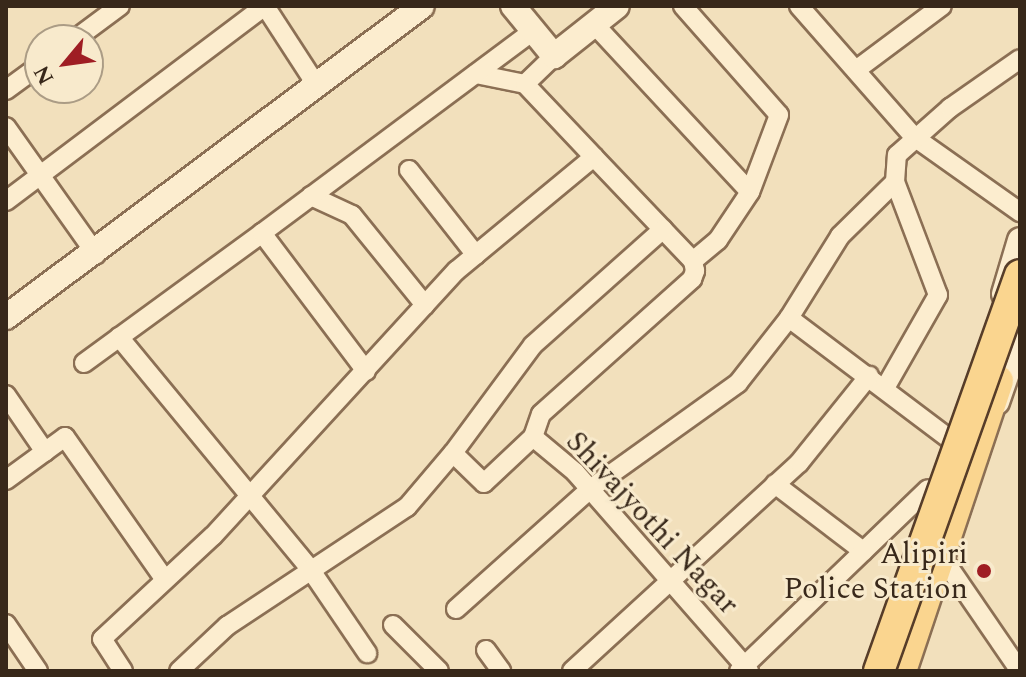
<!DOCTYPE html>
<style>
body{margin:0}
#map{position:relative;width:1026px;height:677px;overflow:hidden;background:#f2e0bc;font-family:Spectral,serif}
div>[style]{position:absolute}
[style*='--x']{left:calc(var(--x)*1px);top:calc(var(--y)*1px);width:calc(var(--w)*1px);rotate:calc(var(--a)*1deg)}
.roads{filter:drop-shadow(2px 0 #8b6f54) drop-shadow(-2px 0 #8b6f54) drop-shadow(0 2px #8b6f54) drop-shadow(0 -2px #8b6f54)}
.minor>*{height:18px;margin:-9px;padding:0 9px;transform-origin:9px;border-radius:9px;background:#fcedcf}
.tertiary>*{height:24px;margin:-12px;padding:0 12px;transform-origin:12px;border-radius:12px;background:#fcedcf}
.primary>*{height:30px;margin:-15px;padding:0 15px;transform-origin:15px;border-radius:15px;background:#fad58f}
.bridges{filter:drop-shadow(2px 0 #573d29) drop-shadow(-2px 0 #573d29) drop-shadow(0 2px #573d29) drop-shadow(0 -2px #573d29)}
.primary-bridge>*{height:30px;margin:-15px;padding:0 15px;transform-origin:15px;border-radius:15px;background:#fad58f}
.dots>*{width:22px;height:22px;translate:-50% -50%;box-sizing:border-box;border:4px solid #f8eacc;border-radius:50%}
span{translate:-50% -50%;white-space:nowrap;text-align:center;line-height:1.15;-webkit-text-stroke:6px #f8eacc;paint-order:stroke}
.street-label{font-size:30px;color:#38281a}
.poi-label{font-size:30px;color:#38281a}
.right{translate:-100% -50%;text-align:right}
.frame{position:absolute;inset:0;border:8px solid #38281a;pointer-events:none}
.north{position:absolute;left:24px;top:24px;width:80px;height:80px;box-sizing:border-box;background:#f8eacc;border:2px solid #ab9c85;border-radius:50%;rotate:241deg;font-size:22px;font-weight:700;line-height:32px;text-align:center;color:#38281a}
.north::after{content:'';display:block;margin:auto;width:28px;height:36px;background:#9f1e24;clip-path:polygon(50% 0,100% 100%,50% 72%,0 100%)}
</style>
<div id="map">
<div class="roads">
<div class="minor">
<div style="--x:265;--y:6;--w:95;--a:57"></div>
<div style="--x:683;--y:6;--w:145;--a:48.6"></div>
<div style="--x:779;--y:115;--w:82;--a:110.6"></div>
<div style="--x:750;--y:192;--w:58;--a:123.7"></div>
<div style="--x:718;--y:240;--w:33;--a:140"></div>
<div style="--x:799;--y:6;--w:174;--a:48.7"></div>
<div style="--x:914;--y:137;--w:130;--a:35.3"></div>
<div style="--x:594;--y:24;--w:229;--a:47.1"></div>
<div style="--x:74;--y:40;--w:57;--a:-36.5"></div>
<div style="--x:856;--y:70;--w:107;--a:-36.7"></div>
<div style="--x:476;--y:74;--w:50;--a:11.5"></div>
<div style="--x:6;--y:90;--w:42;--a:-36.3"></div>
<div style="--x:6;--y:127;--w:156;--a:54.7"></div>
<div style="--x:409;--y:170;--w:108;--a:51.8"></div>
<div style="--x:311;--y:196;--w:45;--a:24.9"></div>
<div style="--x:352;--y:215;--w:116;--a:51"></div>
<div style="--x:6;--y:201;--w:324;--a:-37"></div>
<div style="--x:789;--y:318;--w:97;--a:-58.1"></div>
<div style="--x:840;--y:236;--w:77;--a:-44.5"></div>
<div style="--x:119;--y:337;--w:301;--a:50.5"></div>
<div style="--x:310;--y:569;--w:102;--a:55.8"></div>
<div style="--x:84;--y:363;--w:220;--a:-36.1"></div>
<div style="--x:366;--y:371;--w:173;--a:-127"></div>
<div style="--x:262;--y:233;--w:339;--a:-36.7"></div>
<div style="--x:885;--y:388;--w:107;--a:-60.3"></div>
<div style="--x:938;--y:295;--w:121;--a:-110.8"></div>
<div style="--x:895;--y:182;--w:27;--a:-86"></div>
<div style="--x:897;--y:155;--w:71;--a:-41.6"></div>
<div style="--x:950;--y:108;--w:85;--a:-35"></div>
<div style="--x:6;--y:395;--w:69;--a:55.6"></div>
<div style="--x:533;--y:437;--w:24;--a:-71"></div>
<div style="--x:541;--y:414;--w:203;--a:-41.8"></div>
<div style="--x:692;--y:279;--w:9;--a:-69"></div>
<div style="--x:695;--y:271;--w:10;--a:-101"></div>
<div style="--x:693;--y:261;--w:144;--a:-133.6"></div>
<div style="--x:453;--y:453;--w:134;--a:-53.5"></div>
<div style="--x:533;--y:345;--w:174;--a:-41.7"></div>
<div style="--x:6;--y:480;--w:73;--a:-36.1"></div>
<div style="--x:65;--y:437;--w:174;--a:55"></div>
<div style="--x:775;--y:484;--w:111;--a:37.3"></div>
<div style="--x:944;--y:560;--w:135;--a:55.6"></div>
<div style="--x:456;--y:609;--w:180;--a:-41.8"></div>
<div style="--x:590;--y:489;--w:182;--a:-35.6"></div>
<div style="--x:738;--y:383;--w:83;--a:-51.9"></div>
<div style="--x:789;--y:318;--w:199;--a:37"></div>
<div style="--x:6;--y:624;--w:57;--a:55.8"></div>
<div style="--x:393;--y:625;--w:65;--a:45"></div>
<div style="--x:486;--y:650;--w:26;--a:54"></div>
<div style="--x:123;--y:671;--w:38;--a:-123"></div>
<div style="--x:102;--y:639;--w:151;--a:-42.9"></div>
<div style="--x:213;--y:536;--w:360;--a:-47.5"></div>
<div style="--x:456;--y:271;--w:179;--a:-39.6"></div>
<div style="--x:594;--y:157;--w:100;--a:-133.4"></div>
<div style="--x:525;--y:84;--w:40;--a:-44"></div>
<div style="--x:179;--y:671;--w:66;--a:-43.2"></div>
<div style="--x:227;--y:626;--w:216;--a:-33.5"></div>
<div style="--x:407;--y:507;--w:71;--a:-49.6"></div>
<div style="--x:453;--y:453;--w:43;--a:44.1"></div>
<div style="--x:484;--y:483;--w:67;--a:-43.2"></div>
<div style="--x:533;--y:437;--w:55;--a:39.8"></div>
<div style="--x:575;--y:472;--w:264;--a:48.8"></div>
<div style="--x:572;--y:671;--w:308;--a:-42.5"></div>
<div style="--x:799;--y:463;--w:112;--a:-51.2"></div>
<div style="--x:739;--y:671;--w:262;--a:-43.9"></div>
</div>
<div class="tertiary">
<div style="--x:513;--y:6;--w:65;--a:50.6"></div>
<div style="--x:554;--y:56;--w:80;--a:-38.4"></div>
<div style="--x:1004;--y:294;--w:56;--a:-73.5"></div>
<div style="--x:6;--y:317;--w:519;--a:-36.78"></div>
<div style="--x:997;--y:402;--w:70;--a:-70.8"></div>
</div>
<div class="primary">
<div style="--x:901;--y:671;--w:306;--a:-71.5"></div>
</div>
</div>
<div class="bridges">
<div class="primary-bridge">
<div style="--x:879;--y:671;--w:420;--a:-70.4"></div>
</div>
</div>
<div class="dots">
<div style="left:984px;top:571px;background:#9f1e24"></div>
</div>
<div class="street-label">
<span style="left:652px;top:523px;rotate:47deg">Shivajyothi Nagar</span>
</div>
<div class="poi-label">
<span class="right" style="left:968px;top:571px">Alipiri<br>Police Station</span>
</div>
<div class="frame"></div>
<div class="north">N</div>
</div>
